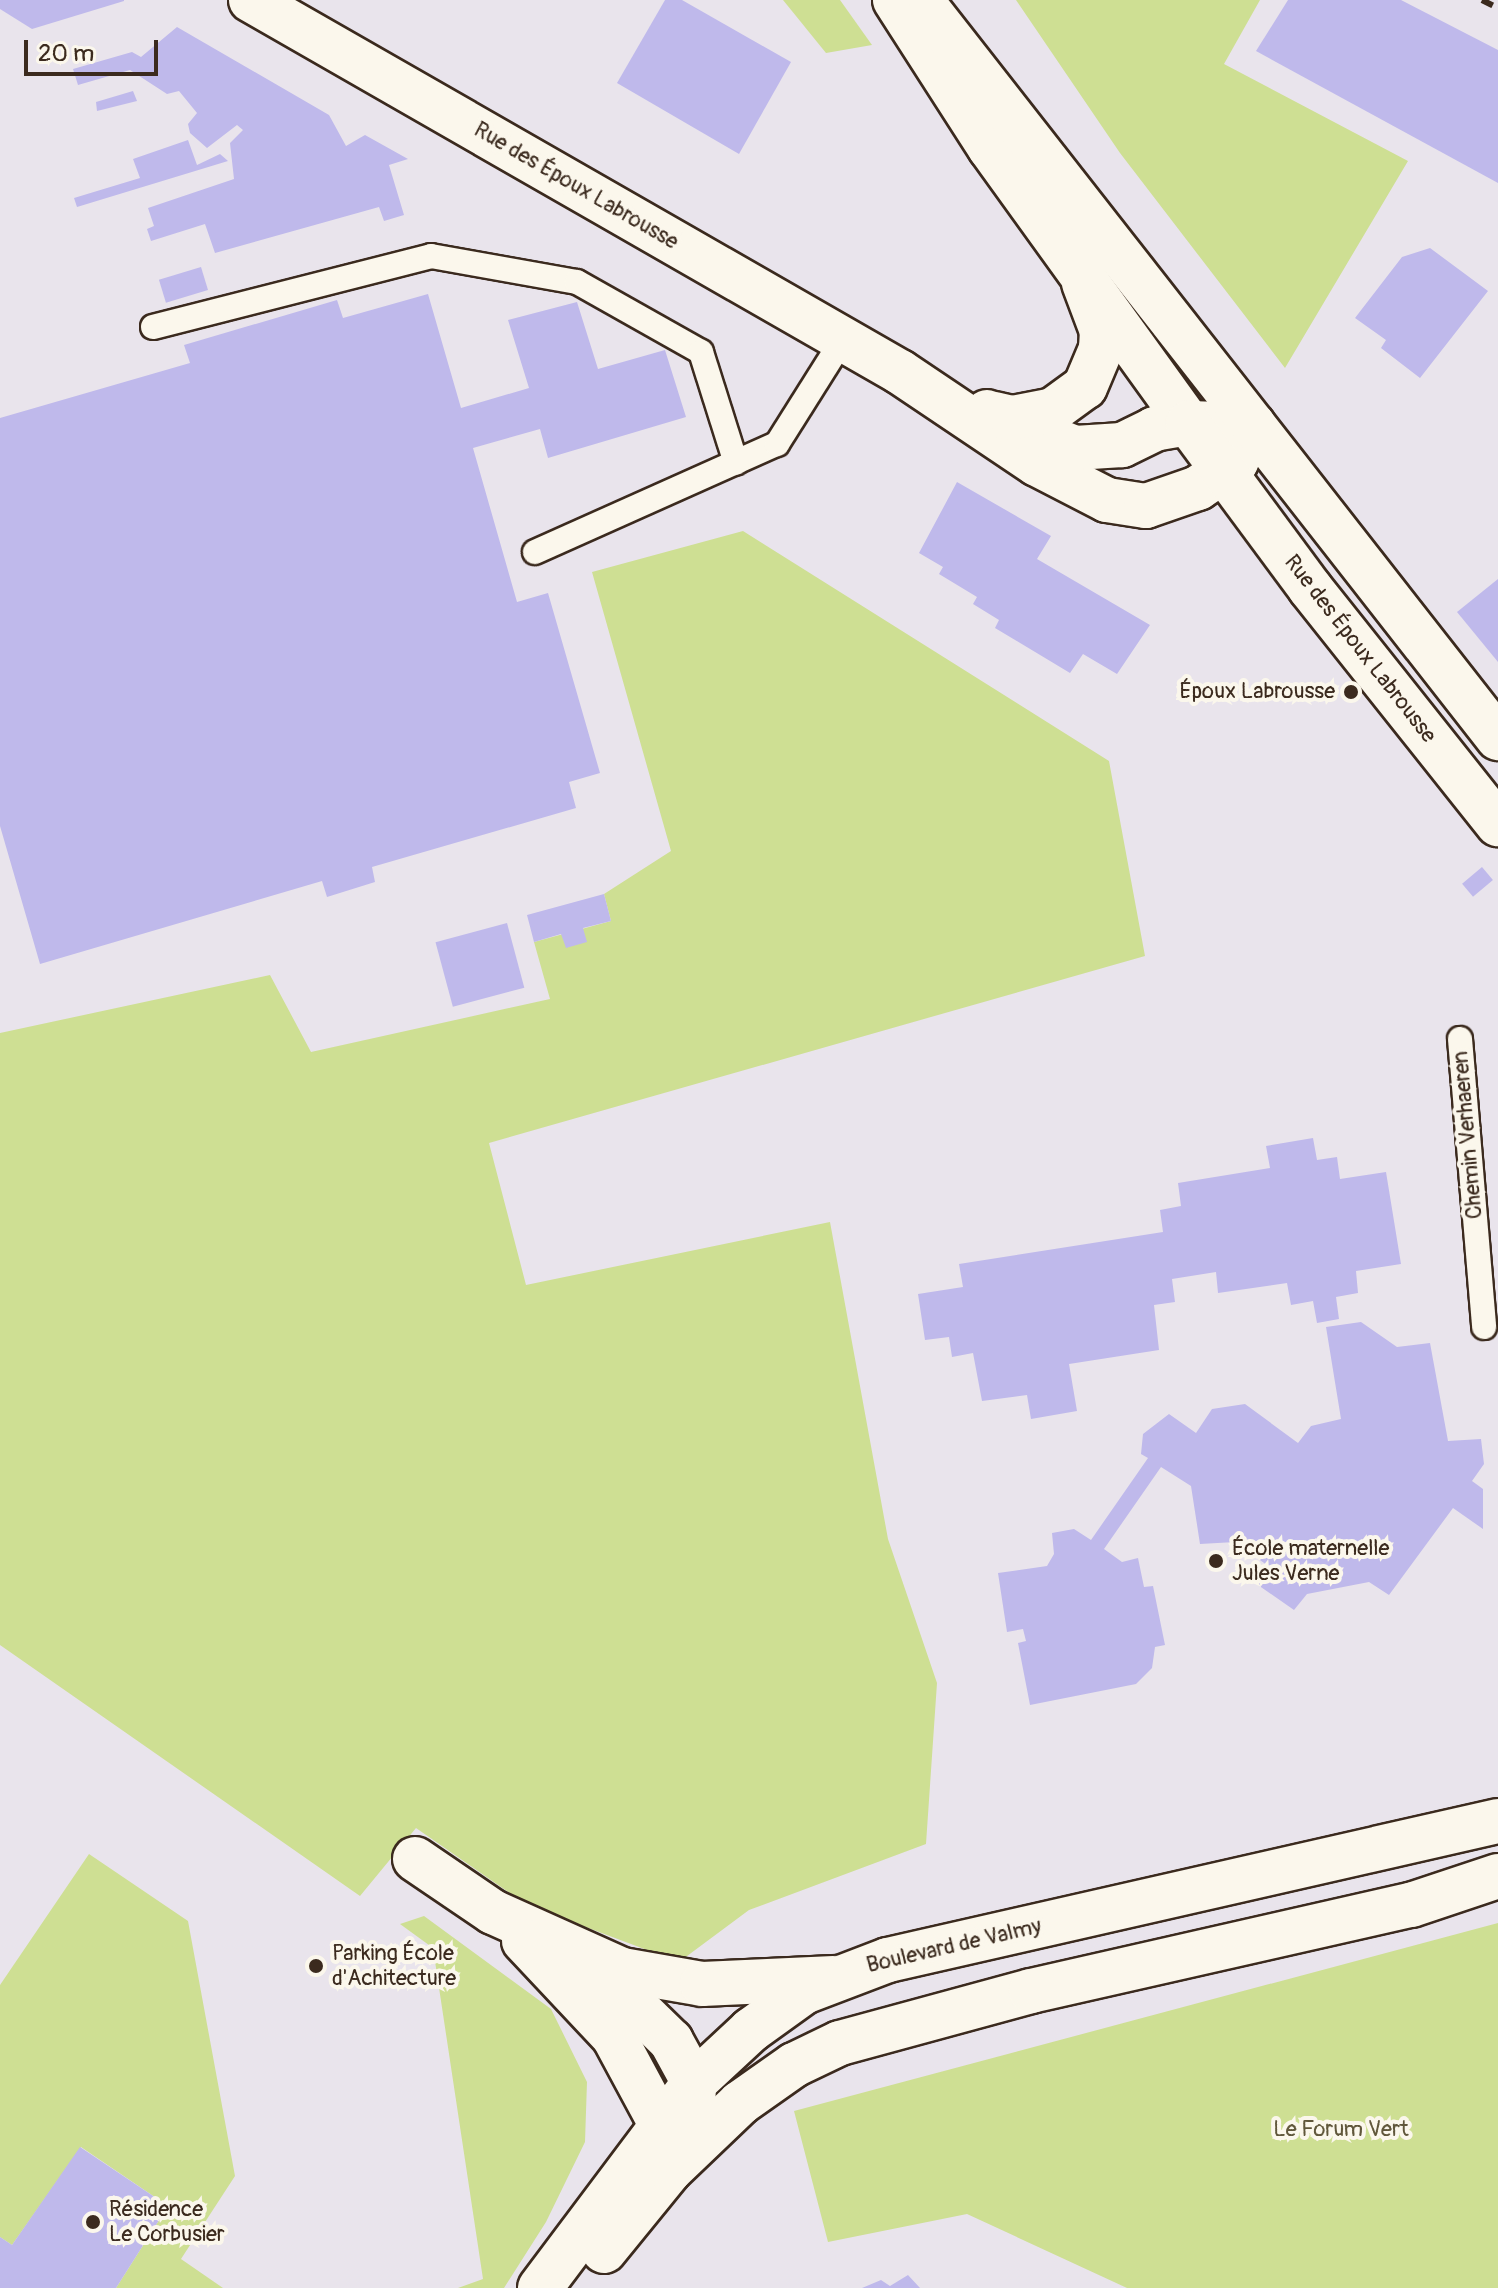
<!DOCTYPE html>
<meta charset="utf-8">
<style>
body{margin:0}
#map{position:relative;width:1498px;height:2288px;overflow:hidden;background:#e9e4ec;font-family:Pangolin,sans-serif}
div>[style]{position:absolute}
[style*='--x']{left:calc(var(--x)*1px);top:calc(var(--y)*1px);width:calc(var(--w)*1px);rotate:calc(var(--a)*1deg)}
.green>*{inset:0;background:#cedf93}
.building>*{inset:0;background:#bfb9eb;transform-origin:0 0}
.roads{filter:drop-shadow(2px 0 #3b2a1e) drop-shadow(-2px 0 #3b2a1e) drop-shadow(0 2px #3b2a1e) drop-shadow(0 -2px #3b2a1e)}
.lane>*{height:24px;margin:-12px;padding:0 12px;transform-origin:12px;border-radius:12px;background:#fbf7ec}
.street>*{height:44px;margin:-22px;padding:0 22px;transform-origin:22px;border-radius:22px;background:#fbf7ec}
.secondary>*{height:44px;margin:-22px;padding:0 22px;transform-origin:22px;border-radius:22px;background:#fbf7ec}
.rail>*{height:6px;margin-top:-3px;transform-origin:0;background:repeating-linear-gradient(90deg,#3b2a1e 0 12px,transparent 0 18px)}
.dots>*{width:22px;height:22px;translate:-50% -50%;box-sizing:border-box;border:4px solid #fbf7ec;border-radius:50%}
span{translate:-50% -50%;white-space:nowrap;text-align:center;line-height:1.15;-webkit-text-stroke:8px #fbf7ec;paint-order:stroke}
.street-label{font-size:22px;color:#3b2a1e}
.poi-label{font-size:22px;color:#3b2a1e}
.right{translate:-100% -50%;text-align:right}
.left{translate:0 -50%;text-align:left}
.park-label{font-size:22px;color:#60573b}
.scale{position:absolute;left:24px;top:40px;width:134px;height:36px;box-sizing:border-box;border:4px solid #3b2a1e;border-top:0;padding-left:10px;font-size:24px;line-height:28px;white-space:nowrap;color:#3b2a1e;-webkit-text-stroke:6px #fbf7ec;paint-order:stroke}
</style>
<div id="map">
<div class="green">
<div style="clip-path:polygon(783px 0,840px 0,872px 45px,826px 53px)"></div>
<div style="clip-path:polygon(1016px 0,1260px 0,1224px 64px,1408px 161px,1285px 368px,1120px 153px)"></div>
<div style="clip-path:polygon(743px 531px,1109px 761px,1145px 956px,489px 1143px,526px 1285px,830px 1222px,888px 1539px,937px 1683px,926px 1844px,749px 1910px,679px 1962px,527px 1905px,416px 1828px,360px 1896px,0 1645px,0 1033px,270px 975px,311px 1052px,550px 999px,534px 942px,611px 921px,604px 894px,671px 851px,592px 572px)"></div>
<div style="clip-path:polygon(89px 1854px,188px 1921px,235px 2176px,181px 2259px,223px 2288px,116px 2288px,168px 2206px,81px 2147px,12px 2245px,0 2237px,0 1985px)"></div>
<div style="clip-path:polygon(424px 1916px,551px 2009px,587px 2082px,585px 2142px,546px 2222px,504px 2288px,458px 2288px,483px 2279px,433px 1948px,400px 1924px)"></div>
<div style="clip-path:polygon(1498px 1923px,1498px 2288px,1127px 2288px,967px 2214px,828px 2242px,794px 2111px)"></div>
</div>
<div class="building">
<div style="clip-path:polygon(0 0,124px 0,124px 1px,32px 29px,0 9px)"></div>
<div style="clip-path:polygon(665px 0,682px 0,791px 62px,739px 154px,617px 83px)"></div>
<div style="clip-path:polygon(1288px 0,1401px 0,1498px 50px,1498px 183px,1256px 51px)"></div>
<div style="clip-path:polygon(177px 27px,329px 115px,346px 146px,365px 135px,408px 159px,389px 165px,404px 215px,384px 221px,379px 207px,215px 253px,205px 224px,151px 241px,147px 229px,154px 226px,148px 208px,234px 179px,230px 143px,243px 130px,237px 125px,207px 148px,190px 133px,188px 124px,197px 113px,179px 91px,167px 94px,130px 70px,78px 85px,73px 69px,132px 52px,141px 57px)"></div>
<div style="clip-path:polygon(133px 91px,137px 101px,97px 111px,96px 102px)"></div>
<div style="clip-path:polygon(188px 140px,197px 165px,220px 154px,228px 161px,77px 207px,74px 198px,140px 178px,133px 159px)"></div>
<div style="clip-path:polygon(1430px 248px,1488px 291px,1420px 378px,1381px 348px,1386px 340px,1355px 318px,1402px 257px)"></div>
<div style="left:201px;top:267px;width:24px;height:44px;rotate:73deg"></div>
<div style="clip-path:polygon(428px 294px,461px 408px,529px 388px,508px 320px,577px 302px,598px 369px,665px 350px,686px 417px,548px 458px,540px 429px,473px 448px,517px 602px,548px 593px,600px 773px,569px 782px,576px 808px,372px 867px,375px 882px,327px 897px,322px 881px,40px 964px,0 826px,0 418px,190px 363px,184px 345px,337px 300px,343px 318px)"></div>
<div style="clip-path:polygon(957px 482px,1051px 536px,1037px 559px,1150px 625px,1117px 674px,1083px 654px,1070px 673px,995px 628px,999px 620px,973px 604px,977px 597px,939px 574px,943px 567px,919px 553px)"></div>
<div style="clip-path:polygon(1498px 579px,1498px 662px,1457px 612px)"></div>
<div style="left:1482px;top:867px;width:17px;height:26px;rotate:50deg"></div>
<div style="clip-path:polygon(604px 894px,611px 921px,583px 928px,587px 942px,566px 948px,561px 934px,534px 942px,527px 915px)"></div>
<div style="left:507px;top:923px;width:67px;height:74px;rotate:75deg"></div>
<div style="clip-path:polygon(1313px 1138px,1317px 1160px,1337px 1157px,1340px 1179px,1386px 1172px,1401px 1264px,1356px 1271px,1358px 1293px,1336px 1297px,1339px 1319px,1317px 1323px,1313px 1301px,1291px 1305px,1287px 1283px,1218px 1293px,1216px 1272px,1172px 1279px,1175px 1302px,1154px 1305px,1159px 1350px,1069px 1364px,1077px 1411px,1031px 1419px,1027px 1395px,982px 1401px,973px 1353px,952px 1357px,949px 1337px,925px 1340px,918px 1294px,963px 1287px,959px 1264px,1163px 1232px,1160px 1210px,1181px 1206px,1178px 1183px,1270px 1168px,1266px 1146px)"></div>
<div style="clip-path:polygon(1361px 1322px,1397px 1347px,1430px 1343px,1448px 1441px,1481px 1439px,1484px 1464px,1472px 1481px,1483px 1489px,1483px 1529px,1453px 1508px,1389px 1595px,1369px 1582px,1307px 1594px,1294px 1610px,1258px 1585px,1271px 1568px,1235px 1542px,1200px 1544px,1191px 1486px,1161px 1467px,1104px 1549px,1122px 1562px,1138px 1558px,1144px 1587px,1153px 1586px,1165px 1645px,1155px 1647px,1152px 1668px,1136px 1684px,1030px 1705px,1018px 1643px,1026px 1641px,1023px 1629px,1007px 1632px,998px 1573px,1047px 1566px,1054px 1554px,1052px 1533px,1074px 1529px,1091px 1540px,1148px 1458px,1141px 1454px,1143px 1434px,1169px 1414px,1196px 1433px,1212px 1409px,1245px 1404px,1298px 1443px,1311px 1426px,1341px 1419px,1326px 1327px)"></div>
<div style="clip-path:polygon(80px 2147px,168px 2206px,116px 2288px,0 2288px,0 2237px,12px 2245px)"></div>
<div style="clip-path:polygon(908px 2275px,920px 2288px,862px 2288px,881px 2280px,890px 2286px)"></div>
</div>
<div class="roads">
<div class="lane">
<div style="--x:153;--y:327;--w:287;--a:-14.3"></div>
<div style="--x:431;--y:256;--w:148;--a:10.1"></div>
<div style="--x:577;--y:282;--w:142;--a:29.4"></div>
<div style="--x:701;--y:352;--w:116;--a:72.5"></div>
<div style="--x:535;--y:552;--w:265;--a:-24.1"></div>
<div style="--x:777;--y:444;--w:124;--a:-57.8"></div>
<div style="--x:1460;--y:1039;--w:289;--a:85.2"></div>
</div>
<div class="street">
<div style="--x:251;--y:0;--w:748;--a:29.82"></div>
<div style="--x:900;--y:372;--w:165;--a:33.9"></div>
<div style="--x:1037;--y:464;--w:79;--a:27.2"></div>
<div style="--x:1107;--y:500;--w:39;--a:9"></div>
<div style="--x:1146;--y:506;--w:55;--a:-19.1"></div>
<div style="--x:1198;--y:488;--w:46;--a:-34.4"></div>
<div style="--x:1236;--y:462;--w:41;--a:-65.3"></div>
<div style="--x:1253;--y:425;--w:65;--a:-178.2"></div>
<div style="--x:1188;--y:423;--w:34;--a:170"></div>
<div style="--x:1155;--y:429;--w:37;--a:154"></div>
<div style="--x:1122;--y:445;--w:47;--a:176.3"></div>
<div style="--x:1075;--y:448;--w:95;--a:-157.8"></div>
<div style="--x:994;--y:414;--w:18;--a:13"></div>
<div style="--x:1012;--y:418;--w:42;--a:-11"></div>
<div style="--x:1053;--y:410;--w:39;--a:-36"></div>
<div style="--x:1085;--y:387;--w:41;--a:-67.2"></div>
<div style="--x:1101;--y:349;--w:18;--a:-87"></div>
<div style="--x:1102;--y:331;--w:51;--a:-110.6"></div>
<div style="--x:415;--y:1859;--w:94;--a:34.2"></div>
<div style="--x:493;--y:1912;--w:141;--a:24.2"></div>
<div style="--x:622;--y:1970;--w:81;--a:9.9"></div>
<div style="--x:702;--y:1984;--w:132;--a:-2.6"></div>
<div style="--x:524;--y:1941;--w:132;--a:46.8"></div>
<div style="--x:614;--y:2037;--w:135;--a:61.7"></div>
<div style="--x:595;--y:1967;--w:106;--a:44.2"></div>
<div style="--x:671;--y:2041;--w:48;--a:61.3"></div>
<div style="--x:694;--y:2083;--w:37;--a:92"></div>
</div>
<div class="secondary">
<div style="--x:895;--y:0;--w:176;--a:57.3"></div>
<div style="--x:990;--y:148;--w:339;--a:54.2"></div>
<div style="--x:1188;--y:423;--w:205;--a:53.5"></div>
<div style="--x:1310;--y:588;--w:302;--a:51.5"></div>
<div style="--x:930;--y:12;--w:922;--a:51.96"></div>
<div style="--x:604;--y:2251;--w:104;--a:-50.8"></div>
<div style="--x:670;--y:2170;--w:97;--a:-43.7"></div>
<div style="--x:740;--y:2103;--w:66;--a:-35.1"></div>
<div style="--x:794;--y:2065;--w:51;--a:-25.6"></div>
<div style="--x:840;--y:2043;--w:198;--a:-15.2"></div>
<div style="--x:1031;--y:1991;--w:390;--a:-12.8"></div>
<div style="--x:1411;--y:1905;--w:92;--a:-18.4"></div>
<div style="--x:540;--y:2288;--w:256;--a:-53.1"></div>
<div style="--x:694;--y:2083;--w:78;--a:-42.9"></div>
<div style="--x:751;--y:2030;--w:65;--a:-35.6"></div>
<div style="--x:804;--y:1992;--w:90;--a:-20.9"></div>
<div style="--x:888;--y:1960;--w:626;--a:-12.84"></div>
</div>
</div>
<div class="rail">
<div style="--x:1482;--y:0;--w:18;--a:27"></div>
</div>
<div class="dots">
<div style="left:1351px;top:692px;background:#3b2a1e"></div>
<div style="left:1216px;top:1561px;background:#3b2a1e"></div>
<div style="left:316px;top:1966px;background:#3b2a1e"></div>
<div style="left:93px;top:2222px;background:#3b2a1e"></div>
</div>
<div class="street-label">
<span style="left:576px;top:186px;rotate:30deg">Rue des Époux Labrousse</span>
<span style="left:1360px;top:649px;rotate:52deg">Rue des Époux Labrousse</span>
<span style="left:1468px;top:1135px;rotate:-95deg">Chemin Verhaeren</span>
<span style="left:954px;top:1946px;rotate:-13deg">Boulevard de Valmy</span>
</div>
<div class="poi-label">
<span class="right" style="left:1335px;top:692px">Époux Labrousse</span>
<span class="left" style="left:1232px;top:1561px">École maternelle<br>Jules Verne</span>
<span class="left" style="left:332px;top:1966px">Parking École<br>d'Achitecture</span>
<span class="left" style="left:109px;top:2222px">Résidence<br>Le Corbusier</span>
</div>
<div class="park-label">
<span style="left:1341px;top:2130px">Le Forum Vert</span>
</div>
<div class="scale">20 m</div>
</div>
